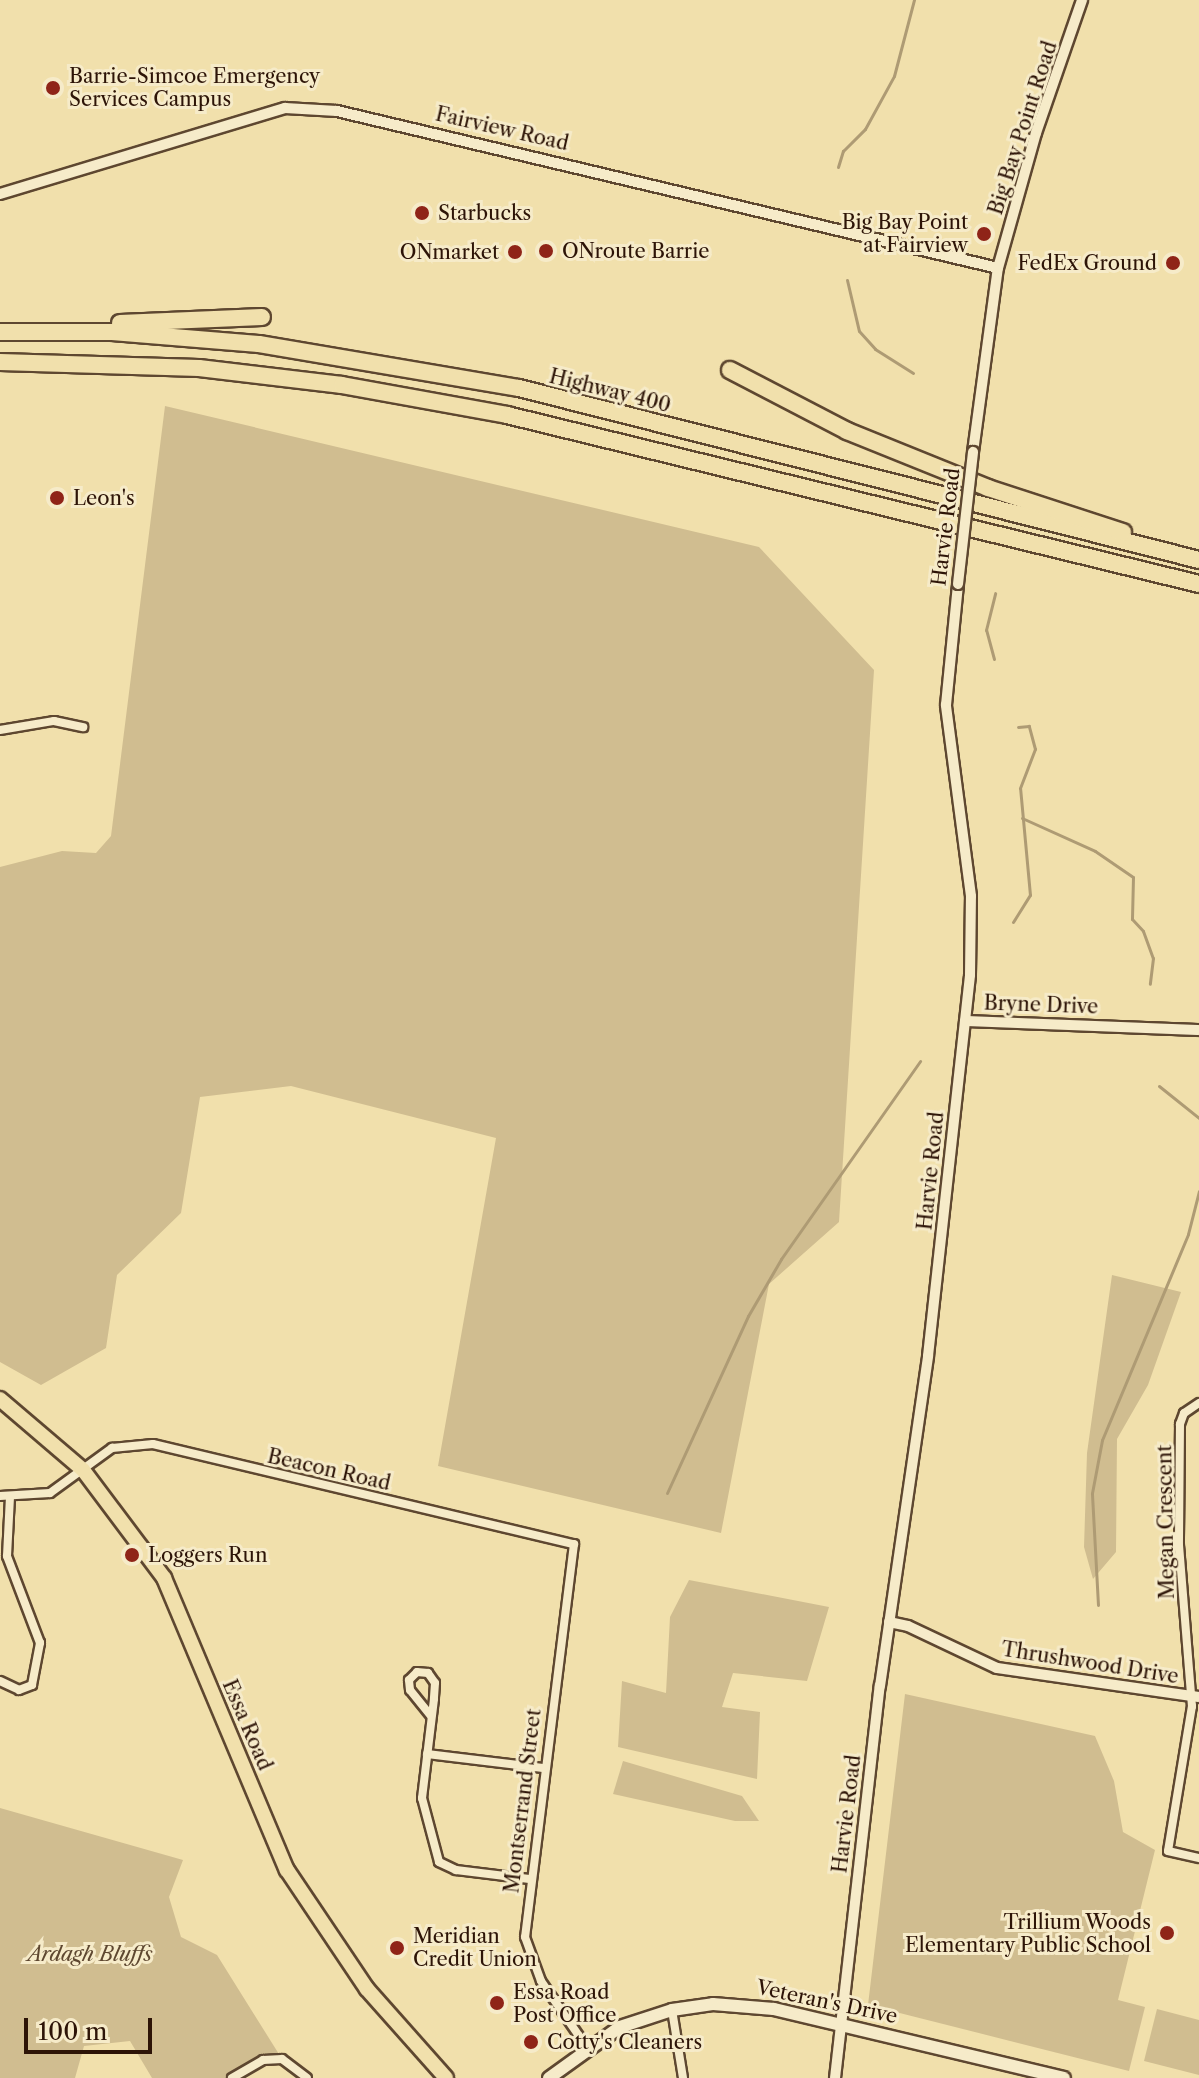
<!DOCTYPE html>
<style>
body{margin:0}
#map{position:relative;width:1199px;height:2078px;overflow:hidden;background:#f1e0ac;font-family:"Libre Caslon Text",serif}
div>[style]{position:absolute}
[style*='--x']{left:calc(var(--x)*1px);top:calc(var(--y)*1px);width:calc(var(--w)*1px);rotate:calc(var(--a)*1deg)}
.green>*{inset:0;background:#d0bd90}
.stream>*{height:3px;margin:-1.5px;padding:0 1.5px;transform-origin:1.5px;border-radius:1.5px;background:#ae9b74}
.roads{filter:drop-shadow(2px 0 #5e4730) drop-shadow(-2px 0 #5e4730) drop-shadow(0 2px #5e4730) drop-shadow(0 -2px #5e4730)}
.minor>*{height:8px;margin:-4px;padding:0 4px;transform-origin:4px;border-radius:4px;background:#f6ebc9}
.tertiary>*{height:10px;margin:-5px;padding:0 5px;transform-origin:5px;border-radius:5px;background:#f6ebc9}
.secondary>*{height:12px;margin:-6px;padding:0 6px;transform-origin:6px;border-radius:6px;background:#f6ebc9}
.primary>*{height:14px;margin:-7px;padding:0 7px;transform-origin:7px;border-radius:7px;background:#f1e0ac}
.motorway>*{height:16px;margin:-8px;padding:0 8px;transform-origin:8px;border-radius:8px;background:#f1e0ac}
.bridges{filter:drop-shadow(2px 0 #5e4730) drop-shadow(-2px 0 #5e4730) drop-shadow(0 2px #5e4730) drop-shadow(0 -2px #5e4730)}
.tertiary-bridge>*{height:10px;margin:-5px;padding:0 5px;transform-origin:5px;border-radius:5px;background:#f6ebc9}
.dots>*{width:22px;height:22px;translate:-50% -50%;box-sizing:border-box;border:4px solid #f6ebc9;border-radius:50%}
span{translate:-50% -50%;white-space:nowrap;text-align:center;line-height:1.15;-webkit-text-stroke:6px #f6ebc9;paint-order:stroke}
.poi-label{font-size:20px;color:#2d1407}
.left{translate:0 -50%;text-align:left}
.right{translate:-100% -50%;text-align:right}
.street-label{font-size:20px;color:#2d1407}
.park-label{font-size:20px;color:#5e4730;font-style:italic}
.scale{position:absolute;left:24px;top:2018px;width:128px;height:36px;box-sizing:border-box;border:4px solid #2d1407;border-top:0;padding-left:10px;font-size:24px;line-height:28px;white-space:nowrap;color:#2d1407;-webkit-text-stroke:6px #f6ebc9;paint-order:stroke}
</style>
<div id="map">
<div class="green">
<div style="clip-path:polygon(165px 406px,759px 547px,874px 670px,839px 1222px,769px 1284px,721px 1533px,438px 1466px,496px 1138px,291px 1086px,200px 1097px,181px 1213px,117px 1275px,106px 1348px,41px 1385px,0 1362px,0 867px,62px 851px,96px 853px,111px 836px)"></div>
<div style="clip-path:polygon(1112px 1275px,1181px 1292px,1148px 1385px,1117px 1439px,1116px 1552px,1093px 1579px,1084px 1547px,1087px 1453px)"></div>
<div style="clip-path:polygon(689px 1580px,829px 1607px,807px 1681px,733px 1673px,722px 1707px,760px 1712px,757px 1779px,618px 1747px,622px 1681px,666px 1693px,670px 1617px)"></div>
<div style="clip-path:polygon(905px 1694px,1095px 1736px,1114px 1781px,1123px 1832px,1155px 1850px,1118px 2000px,1145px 2007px,1129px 2071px,868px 2005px)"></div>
<div style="clip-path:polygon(623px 1761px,742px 1796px,759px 1821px,735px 1821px,613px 1794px)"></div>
<div style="clip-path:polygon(0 1808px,183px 1860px,169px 1897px,181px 1937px,217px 1955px,282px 2059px,263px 2060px,232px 2078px,152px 2078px,130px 2041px,84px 2046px,75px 2078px,0 2078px)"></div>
<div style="clip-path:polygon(1157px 2009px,1199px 2020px,1199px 2075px,1144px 2061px)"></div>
</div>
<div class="stream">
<div style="--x:838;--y:167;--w:17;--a:-73"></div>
<div style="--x:843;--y:151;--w:31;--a:-45"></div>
<div style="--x:865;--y:129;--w:60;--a:-61.3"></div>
<div style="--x:894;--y:76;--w:79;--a:-75.3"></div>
<div style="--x:847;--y:280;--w:52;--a:76.8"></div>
<div style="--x:859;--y:331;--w:24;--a:48"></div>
<div style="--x:875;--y:349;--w:45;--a:32.3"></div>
<div style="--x:994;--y:659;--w:30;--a:-105"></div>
<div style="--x:986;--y:630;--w:38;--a:-76"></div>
<div style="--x:1022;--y:818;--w:80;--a:24.3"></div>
<div style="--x:1095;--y:851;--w:46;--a:34.4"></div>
<div style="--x:1133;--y:877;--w:42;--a:91.4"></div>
<div style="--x:1132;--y:919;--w:16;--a:47"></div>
<div style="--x:1143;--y:931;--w:29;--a:70"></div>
<div style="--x:1153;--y:958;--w:26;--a:97"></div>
<div style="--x:1013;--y:922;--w:32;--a:-58"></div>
<div style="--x:1030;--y:895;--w:107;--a:-95.3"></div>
<div style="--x:1020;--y:788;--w:42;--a:-69"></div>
<div style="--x:1035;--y:749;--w:24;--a:-105"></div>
<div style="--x:1029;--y:726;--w:11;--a:175"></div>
<div style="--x:1159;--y:1086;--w:51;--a:38.7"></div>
<div style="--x:667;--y:1493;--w:195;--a:-65.4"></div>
<div style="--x:748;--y:1316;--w:66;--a:-59.9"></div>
<div style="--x:781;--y:1259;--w:242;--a:-54.9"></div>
<div style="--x:1098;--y:1605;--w:112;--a:-93.1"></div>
<div style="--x:1092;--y:1493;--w:54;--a:-79.3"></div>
<div style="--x:1102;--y:1440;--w:223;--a:-67.3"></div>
<div style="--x:1188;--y:1234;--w:44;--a:-75.7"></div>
</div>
<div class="roads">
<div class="minor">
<div style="--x:0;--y:730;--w:55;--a:-9.5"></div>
<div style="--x:54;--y:721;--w:30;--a:12"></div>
<div style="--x:1199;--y:1403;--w:18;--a:146"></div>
<div style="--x:1184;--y:1413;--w:12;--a:110"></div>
<div style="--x:1180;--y:1424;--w:121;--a:90.5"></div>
<div style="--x:1179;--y:1545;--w:162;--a:85.4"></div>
<div style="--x:1192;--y:1706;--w:147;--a:99.4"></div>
<div style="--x:1168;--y:1851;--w:32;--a:13"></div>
<div style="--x:0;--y:1496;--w:50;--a:-3.4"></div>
<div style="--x:50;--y:1493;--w:77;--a:-36"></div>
<div style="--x:112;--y:1448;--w:41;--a:-5.6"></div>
<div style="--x:153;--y:1444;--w:433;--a:13.4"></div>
<div style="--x:574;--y:1544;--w:396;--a:97.1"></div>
<div style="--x:525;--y:1937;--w:47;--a:70"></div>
<div style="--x:541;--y:1981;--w:79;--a:55.3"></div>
<div style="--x:0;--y:1681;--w:21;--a:25"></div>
<div style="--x:19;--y:1690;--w:14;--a:-21"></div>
<div style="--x:32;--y:1685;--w:43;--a:-79.2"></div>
<div style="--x:40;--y:1643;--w:93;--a:-110.8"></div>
<div style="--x:7;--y:1556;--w:59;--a:-87.1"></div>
<div style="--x:431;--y:1716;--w:33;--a:-129"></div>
<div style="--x:410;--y:1690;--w:10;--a:-96"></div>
<div style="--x:409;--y:1680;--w:11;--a:-45"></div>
<div style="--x:417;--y:1672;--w:11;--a:5"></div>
<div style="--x:428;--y:1673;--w:12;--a:55"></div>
<div style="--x:435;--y:1683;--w:16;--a:94"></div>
<div style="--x:434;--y:1699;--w:100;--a:96.9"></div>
<div style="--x:422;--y:1798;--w:66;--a:75.1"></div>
<div style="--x:439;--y:1862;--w:19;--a:25"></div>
<div style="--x:456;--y:1870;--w:74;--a:7"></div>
<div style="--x:427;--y:1754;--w:117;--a:6.9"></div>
<div style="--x:672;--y:2010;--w:69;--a:80.8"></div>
<div style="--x:232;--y:2078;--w:36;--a:-30"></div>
<div style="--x:263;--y:2060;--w:19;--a:-3"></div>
<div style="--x:282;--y:2059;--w:31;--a:37"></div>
</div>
<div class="tertiary">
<div style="--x:0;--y:194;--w:298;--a:-16.8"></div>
<div style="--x:285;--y:108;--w:52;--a:3.3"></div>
<div style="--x:337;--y:111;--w:679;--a:13.36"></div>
<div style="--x:973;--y:452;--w:186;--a:-82.3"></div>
<div style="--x:998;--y:268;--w:140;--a:-74.3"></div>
<div style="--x:1036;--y:133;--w:141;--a:-70.9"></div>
<div style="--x:965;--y:1021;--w:234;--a:2.2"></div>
<div style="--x:889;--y:1622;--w:19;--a:12"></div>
<div style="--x:908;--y:1626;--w:98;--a:25.3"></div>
<div style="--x:997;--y:1668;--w:204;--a:8.2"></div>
<div style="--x:835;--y:2078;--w:395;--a:-83.5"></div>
<div style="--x:880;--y:1686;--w:333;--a:-81.7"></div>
<div style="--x:928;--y:1356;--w:383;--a:-83.7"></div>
<div style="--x:970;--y:975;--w:79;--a:-89.3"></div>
<div style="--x:971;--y:896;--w:193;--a:-97.5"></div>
<div style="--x:946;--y:705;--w:122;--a:-84.3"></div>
</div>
<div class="secondary">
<div style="--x:549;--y:2078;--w:87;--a:-35.7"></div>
<div style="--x:620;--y:2027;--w:55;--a:-18.1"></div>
<div style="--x:672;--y:2010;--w:41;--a:-8.3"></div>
<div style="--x:713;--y:2004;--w:61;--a:4.7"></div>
<div style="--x:774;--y:2009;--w:298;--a:13.4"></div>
</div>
<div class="primary">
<div style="--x:0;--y:1399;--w:109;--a:40.5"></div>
<div style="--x:83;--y:1470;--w:135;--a:53.1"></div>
<div style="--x:164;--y:1578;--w:317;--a:67.2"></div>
<div style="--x:287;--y:1870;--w:143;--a:56.1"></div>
<div style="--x:367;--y:1989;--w:119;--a:48.4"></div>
</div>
<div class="motorway">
<div style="--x:120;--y:323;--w:142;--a:-2.4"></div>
<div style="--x:0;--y:332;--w:112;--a:0"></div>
<div style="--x:112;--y:332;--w:147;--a:4.7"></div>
<div style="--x:259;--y:344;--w:264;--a:9.6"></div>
<div style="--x:519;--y:388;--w:701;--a:14.19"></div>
<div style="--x:0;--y:362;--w:199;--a:1.7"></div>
<div style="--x:199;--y:368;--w:144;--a:6.8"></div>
<div style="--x:342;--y:385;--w:168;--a:10.3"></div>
<div style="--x:507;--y:415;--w:712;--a:13.72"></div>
<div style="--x:730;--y:370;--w:132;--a:27.5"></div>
<div style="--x:847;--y:431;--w:152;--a:22"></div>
<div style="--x:988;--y:488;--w:142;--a:18.1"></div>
</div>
</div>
<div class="bridges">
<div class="tertiary-bridge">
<div style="--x:958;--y:584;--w:133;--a:-83.5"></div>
</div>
</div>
<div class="dots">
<div style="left:53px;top:88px;background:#8f2418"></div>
<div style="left:422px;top:213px;background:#8f2418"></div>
<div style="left:984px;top:234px;background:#8f2418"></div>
<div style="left:546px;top:251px;background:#8f2418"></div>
<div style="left:515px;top:252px;background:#8f2418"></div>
<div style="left:1173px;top:263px;background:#8f2418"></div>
<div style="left:57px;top:498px;background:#8f2418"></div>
<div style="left:132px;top:1555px;background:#8f2418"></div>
<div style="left:1167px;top:1933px;background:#8f2418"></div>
<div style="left:397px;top:1948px;background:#8f2418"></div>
<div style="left:497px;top:2003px;background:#8f2418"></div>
<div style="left:531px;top:2042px;background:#8f2418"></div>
</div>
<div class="poi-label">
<span class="left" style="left:69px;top:88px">Barrie-Simcoe Emergency<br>Services Campus</span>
<span class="left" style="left:438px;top:213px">Starbucks</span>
<span class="right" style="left:968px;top:234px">Big Bay Point<br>at Fairview</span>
<span class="left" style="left:562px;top:251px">ONroute Barrie</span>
<span class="right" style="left:499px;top:252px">ONmarket</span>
<span class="right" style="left:1157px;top:263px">FedEx Ground</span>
<span class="left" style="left:73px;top:498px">Leon's</span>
<span class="left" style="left:148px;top:1555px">Loggers Run</span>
<span class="right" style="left:1151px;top:1934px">Trillium Woods<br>Elementary Public School</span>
<span class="left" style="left:413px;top:1948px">Meridian<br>Credit Union</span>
<span class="left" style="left:513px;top:2004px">Essa Road<br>Post Office</span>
<span class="left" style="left:547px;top:2042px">Cotty's Cleaners</span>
</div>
<div class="street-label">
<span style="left:1023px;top:128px;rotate:-72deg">Big Bay Point Road</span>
<span style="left:502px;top:129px;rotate:13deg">Fairview Road</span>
<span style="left:610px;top:391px;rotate:14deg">Highway 400</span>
<span style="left:946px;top:527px;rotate:-83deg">Harvie Road</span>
<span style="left:1041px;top:1005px;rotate:2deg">Bryne Drive</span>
<span style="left:931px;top:1171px;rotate:-84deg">Harvie Road</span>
<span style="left:329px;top:1470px;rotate:13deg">Beacon Road</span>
<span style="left:1166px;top:1522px;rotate:-91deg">Megan Crescent</span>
<span style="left:1090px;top:1663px;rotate:9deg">Thrushwood Drive</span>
<span style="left:247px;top:1725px;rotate:67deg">Essa Road</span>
<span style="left:523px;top:1801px;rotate:-83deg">Montserrand Street</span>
<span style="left:847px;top:1814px;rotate:-83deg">Harvie Road</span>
<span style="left:827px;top:2002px;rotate:12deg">Veteran's Drive</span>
</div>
<div class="park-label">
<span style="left:90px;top:1954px">Ardagh Bluffs</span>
</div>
<div class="scale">100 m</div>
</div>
